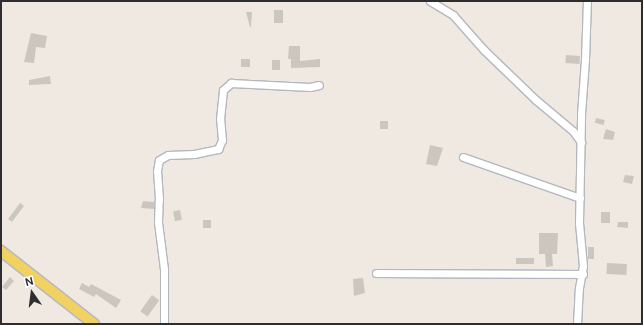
<!DOCTYPE html>
<style>
body{margin:0}
#map{position:relative;width:643px;height:325px;overflow:hidden;background:#efe9e1;font-family:"DM Sans",sans-serif}
div>[style]{position:absolute}
[style*='--x']{left:calc(var(--x)*1px);top:calc(var(--y)*1px);width:calc(var(--w)*1px);rotate:calc(var(--a)*1deg)}
.building>*{inset:0;background:#cbc7bf;transform-origin:0 0}
.roads{filter:drop-shadow(1px 0 #b4b7c1) drop-shadow(-1px 0 #b4b7c1) drop-shadow(0 1px #b4b7c1) drop-shadow(0 -1px #b4b7c1)}
.minor>*{height:7px;margin:-3.5px;padding:0 3.5px;transform-origin:3.5px;border-radius:3.5px;background:#fff}
.primary>*{height:10px;margin:-5px;padding:0 5px;transform-origin:5px;border-radius:5px;background:#f2d163}
span{translate:-50% -50%;white-space:nowrap;text-align:center;line-height:1.15;-webkit-text-stroke:3px #fff;paint-order:stroke}
.frame{position:absolute;inset:0;border:2px solid #2e2e2e;pointer-events:none}
.north{position:absolute;left:12px;top:273px;width:40px;height:40px;-webkit-text-stroke:3px #fff;paint-order:stroke;rotate:346deg;font-size:11px;font-weight:700;line-height:16px;text-align:center;color:#2e2e2e}
.north::after{content:'';display:block;margin:auto;width:14px;height:18px;background:#2e2e2e;clip-path:polygon(50% 0,100% 100%,50% 72%,0 100%)}
</style>
<div id="map">
<div class="building">
<div style="left:274px;top:10px;width:9px;height:13px"></div>
<div style="clip-path:polygon(246px 12px,252px 12px,251px 27px,250px 27px)"></div>
<div style="clip-path:polygon(31px 33px,47px 36px,45px 48px,36px 47px,34px 63px,24px 62px)"></div>
<div style="clip-path:polygon(289px 46px,300px 46px,300px 61px,320px 59px,320px 67px,291px 68px,291px 59px,288px 59px)"></div>
<div style="left:566px;top:55px;width:14px;height:8px;rotate:4deg"></div>
<div style="left:241px;top:59px;width:9px;height:8px"></div>
<div style="left:272px;top:60px;width:8px;height:10px"></div>
<div style="clip-path:polygon(50px 76px,51px 84px,29px 85px,29px 80px)"></div>
<div style="left:596px;top:118px;width:9px;height:5px;rotate:13deg"></div>
<div style="left:380px;top:121px;width:8px;height:8px"></div>
<div style="clip-path:polygon(606px 129px,615px 132px,613px 140px,603px 139px)"></div>
<div style="clip-path:polygon(430px 145px,443px 148px,437px 166px,426px 164px)"></div>
<div style="clip-path:polygon(625px 175px,634px 176px,632px 184px,623px 182px)"></div>
<div style="clip-path:polygon(143px 201px,154px 202px,154px 209px,141px 208px)"></div>
<div style="left:20px;top:203px;width:5px;height:20px;rotate:37deg"></div>
<div style="left:180px;top:210px;width:10px;height:7px;rotate:79deg"></div>
<div style="left:601px;top:212px;width:9px;height:11px"></div>
<div style="left:203px;top:220px;width:8px;height:8px"></div>
<div style="clip-path:polygon(618px 222px,628px 222px,628px 228px,617px 227px)"></div>
<div style="clip-path:polygon(539px 233px,558px 233px,557px 254px,552px 254px,553px 266px,546px 267px,545px 254px,539px 254px)"></div>
<div style="left:588px;top:247px;width:6px;height:12px"></div>
<div style="left:516px;top:258px;width:18px;height:6px"></div>
<div style="left:607px;top:263px;width:20px;height:11px;rotate:3deg"></div>
<div style="clip-path:polygon(10px 277px,14px 281px,6px 290px,2px 287px)"></div>
<div style="clip-path:polygon(363px 278px,365px 293px,354px 296px,353px 279px)"></div>
<div style="clip-path:polygon(82px 283px,89px 287px,91px 284px,121px 300px,116px 308px,96px 294px,94px 297px,79px 289px)"></div>
<div style="left:152px;top:295px;width:9px;height:20px;rotate:36deg"></div>
</div>
<div class="roads">
<div class="minor">
<div style="--x:430;--y:1;--w:27;--a:31"></div>
<div style="--x:453;--y:15;--w:47;--a:48.5"></div>
<div style="--x:484;--y:50;--w:72;--a:43.9"></div>
<div style="--x:536;--y:100;--w:48;--a:40"></div>
<div style="--x:573;--y:131;--w:14;--a:54"></div>
<div style="--x:463;--y:157;--w:124;--a:19.3"></div>
<div style="--x:376;--y:273;--w:207;--a:0.3"></div>
<div style="--x:164;--y:324;--w:55;--a:-90"></div>
<div style="--x:164;--y:269;--w:47;--a:-97.3"></div>
<div style="--x:158;--y:222;--w:23;--a:-88"></div>
<div style="--x:159;--y:199;--w:28;--a:-94"></div>
<div style="--x:157;--y:171;--w:11;--a:-80"></div>
<div style="--x:159;--y:160;--w:10;--a:-29"></div>
<div style="--x:168;--y:155;--w:26;--a:-2"></div>
<div style="--x:194;--y:154;--w:25;--a:-12"></div>
<div style="--x:218;--y:149;--w:10;--a:-66"></div>
<div style="--x:222;--y:140;--w:21;--a:-95"></div>
<div style="--x:220;--y:119;--w:29;--a:-84"></div>
<div style="--x:223;--y:90;--w:11;--a:-41"></div>
<div style="--x:231;--y:83;--w:79;--a:2.9"></div>
<div style="--x:310;--y:87;--w:9;--a:-13"></div>
<div style="--x:577;--y:324;--w:36;--a:-87"></div>
<div style="--x:579;--y:288;--w:22;--a:-80"></div>
<div style="--x:583;--y:266;--w:43;--a:-95.3"></div>
<div style="--x:579;--y:223;--w:109;--a:-88.9"></div>
<div style="--x:581;--y:114;--w:54;--a:-85.8"></div>
<div style="--x:585;--y:60;--w:59;--a:-88.1"></div>
</div>
<div class="primary">
<div style="--x:1;--y:251;--w:118;--a:38.1"></div>
</div>
</div>
<div class="frame"></div>
<div class="north">N</div>
</div>
